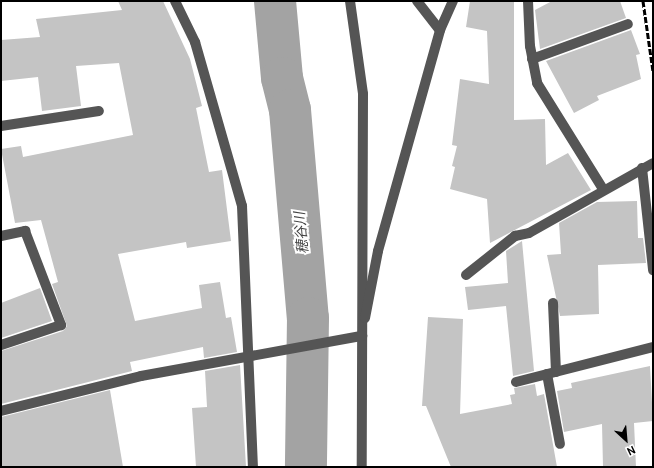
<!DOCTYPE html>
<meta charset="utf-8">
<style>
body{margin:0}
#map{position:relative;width:654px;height:468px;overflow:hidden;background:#fff;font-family:Cabin,"Noto Sans JP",sans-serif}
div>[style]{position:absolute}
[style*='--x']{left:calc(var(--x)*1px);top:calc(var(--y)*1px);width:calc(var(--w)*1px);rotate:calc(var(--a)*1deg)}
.river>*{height:42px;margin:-21px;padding:0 21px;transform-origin:21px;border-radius:21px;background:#a3a3a3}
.building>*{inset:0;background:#c4c4c4}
.minor>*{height:10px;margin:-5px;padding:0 5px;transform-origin:5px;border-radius:5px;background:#555}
.rail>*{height:3px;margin-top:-1.5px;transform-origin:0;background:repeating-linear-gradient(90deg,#000 0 6px,transparent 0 8px)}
span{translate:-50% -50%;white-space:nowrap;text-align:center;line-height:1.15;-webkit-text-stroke:4px #fff;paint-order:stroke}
.water-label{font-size:14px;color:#444;font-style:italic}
.frame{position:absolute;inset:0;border:2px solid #000;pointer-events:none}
.north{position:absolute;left:606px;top:420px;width:40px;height:40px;-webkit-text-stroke:3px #fff;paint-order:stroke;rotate:154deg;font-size:11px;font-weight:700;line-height:16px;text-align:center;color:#000}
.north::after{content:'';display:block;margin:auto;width:14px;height:18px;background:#000;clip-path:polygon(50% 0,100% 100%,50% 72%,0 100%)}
</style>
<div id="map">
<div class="river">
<div style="--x:275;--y:1;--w:77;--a:84.8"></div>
<div style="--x:282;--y:78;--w:33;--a:76"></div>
<div style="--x:290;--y:110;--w:209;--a:85.1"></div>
<div style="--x:308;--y:318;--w:149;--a:90.8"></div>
</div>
<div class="building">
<div style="clip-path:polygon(118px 1px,163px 1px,190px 59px,202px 106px,196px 108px,209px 172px,222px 170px,231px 241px,187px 248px,186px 242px,118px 254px,135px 321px,202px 308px,199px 285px,220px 282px,226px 318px,231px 317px,237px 352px,204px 358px,203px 347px,130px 362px,132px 371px,1px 404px,1px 351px,63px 331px,67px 326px,52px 284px,58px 282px,41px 220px,15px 223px,1px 149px,21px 146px,23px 157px,133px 135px,119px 63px,76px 66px,81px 106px,42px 111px,38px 77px,1px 81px,1px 40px,40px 37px,36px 19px,122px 10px)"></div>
<div style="clip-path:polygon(470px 1px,514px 1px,514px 120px,545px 119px,546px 165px,568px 153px,591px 190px,490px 243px,487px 199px,450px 189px,455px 167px,452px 166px,457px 146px,452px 145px,460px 79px,489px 84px,487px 31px,466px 27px)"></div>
<div style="clip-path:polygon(552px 1px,620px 1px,626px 18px,540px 49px,535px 10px)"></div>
<div style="clip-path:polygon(631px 30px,640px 54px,636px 55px,641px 79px,597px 96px,599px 100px,574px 113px,546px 61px)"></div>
<div style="clip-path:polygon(637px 201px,638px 238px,643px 238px,646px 263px,598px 265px,599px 314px,560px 316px,547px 255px,561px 254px,559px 223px,597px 202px)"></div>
<div style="clip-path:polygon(522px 241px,534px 371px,513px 376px,506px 306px,468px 310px,465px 287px,508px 283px,506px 251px)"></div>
<div style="clip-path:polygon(40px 288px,52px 321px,1px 338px,1px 303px)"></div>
<div style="clip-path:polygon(428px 317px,463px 319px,460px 414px,512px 404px,510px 395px,515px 394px,514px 388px,535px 384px,537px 396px,544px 394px,557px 467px,451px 467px,426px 406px,422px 406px)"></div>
<div style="clip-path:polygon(240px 365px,246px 467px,196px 467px,192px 408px,207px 407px,205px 371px)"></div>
<div style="clip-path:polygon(650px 366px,653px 421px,634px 423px,636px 467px,603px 467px,602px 424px,564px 432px,557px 391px,572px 388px,571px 383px)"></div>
<div style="clip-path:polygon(110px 390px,123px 467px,1px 467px,1px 417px)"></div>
</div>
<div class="minor">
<div style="--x:175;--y:1;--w:46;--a:64"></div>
<div style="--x:195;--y:42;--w:171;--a:74"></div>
<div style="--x:242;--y:206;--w:261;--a:87.6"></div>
<div style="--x:350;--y:1;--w:94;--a:82"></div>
<div style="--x:363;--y:94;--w:373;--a:90.2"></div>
<div style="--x:417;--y:1;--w:37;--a:52"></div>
<div style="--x:528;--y:1;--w:45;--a:87.5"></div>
<div style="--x:530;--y:46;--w:38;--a:79"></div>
<div style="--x:537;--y:83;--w:125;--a:58.1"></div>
<div style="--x:532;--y:59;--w:102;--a:-20"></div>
<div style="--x:1;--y:126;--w:99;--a:-8.7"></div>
<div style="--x:642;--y:168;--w:103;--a:83.8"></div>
<div style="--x:1;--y:236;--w:25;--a:-12"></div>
<div style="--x:25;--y:231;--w:101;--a:69"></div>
<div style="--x:61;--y:325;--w:63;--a:161.6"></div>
<div style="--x:466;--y:275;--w:63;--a:-38.5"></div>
<div style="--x:515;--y:236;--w:14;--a:-12"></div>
<div style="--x:529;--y:233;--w:142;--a:-29.4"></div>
<div style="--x:553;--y:303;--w:69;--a:87.5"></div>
<div style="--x:365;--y:318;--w:68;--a:-79"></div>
<div style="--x:378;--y:251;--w:230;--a:-74.3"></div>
<div style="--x:440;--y:30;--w:32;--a:-66"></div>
<div style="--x:547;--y:374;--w:71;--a:79.5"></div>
<div style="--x:516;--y:382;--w:141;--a:-14.3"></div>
<div style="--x:1;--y:411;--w:144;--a:-14"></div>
<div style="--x:141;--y:376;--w:225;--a:-10.3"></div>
</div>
<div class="rail">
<div style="--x:643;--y:1;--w:71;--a:81.9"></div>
</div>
<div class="water-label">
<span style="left:301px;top:233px;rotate:-95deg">穂谷川</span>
</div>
<div class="frame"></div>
<div class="north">N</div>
</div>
